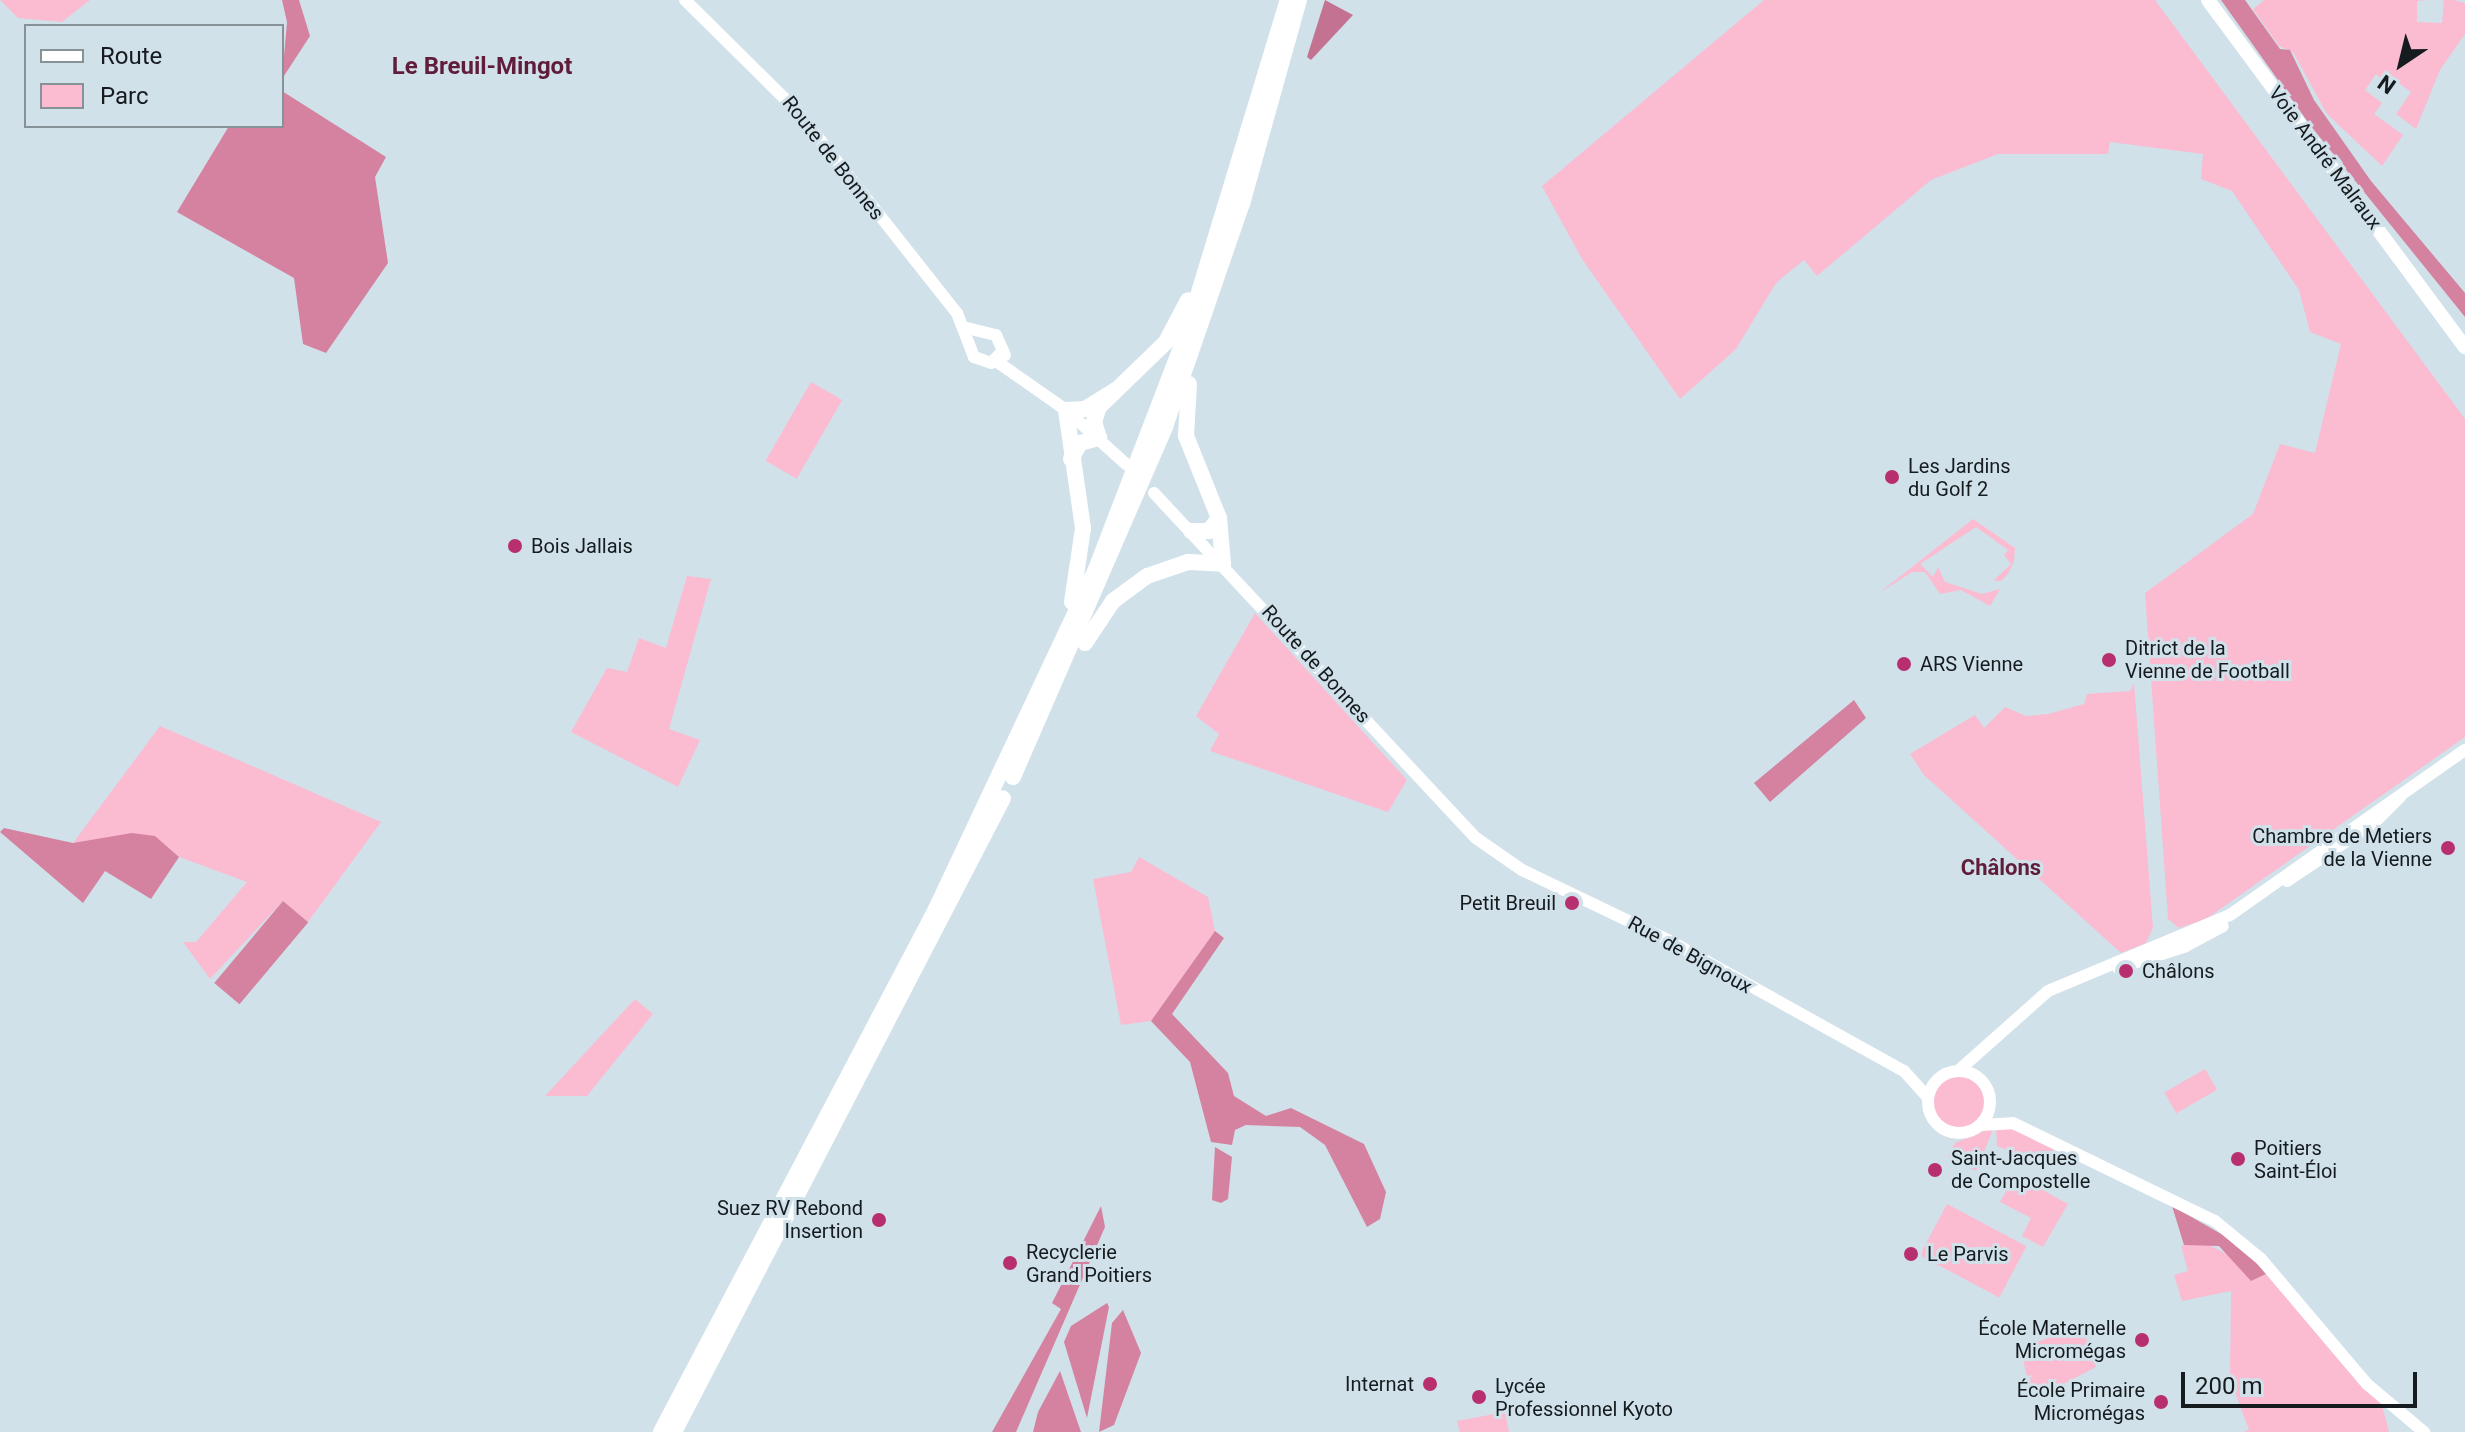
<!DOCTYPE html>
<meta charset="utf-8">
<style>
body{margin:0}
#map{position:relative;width:2465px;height:1432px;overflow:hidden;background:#d1e1ea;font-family:Roboto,sans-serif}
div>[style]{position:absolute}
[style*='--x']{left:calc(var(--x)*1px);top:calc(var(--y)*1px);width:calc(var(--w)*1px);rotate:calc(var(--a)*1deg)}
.green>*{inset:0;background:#fbbbd1;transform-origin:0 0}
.round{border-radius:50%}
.forest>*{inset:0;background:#d482a0;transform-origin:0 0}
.water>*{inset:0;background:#c37391}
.minor>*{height:12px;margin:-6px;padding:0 6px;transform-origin:6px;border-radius:6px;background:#fff}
.minor>.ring{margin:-6px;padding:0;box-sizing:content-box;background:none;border:12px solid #fff;border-radius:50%}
.major>*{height:14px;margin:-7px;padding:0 7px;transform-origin:7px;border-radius:7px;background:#fff}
.highway>*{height:16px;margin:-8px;padding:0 8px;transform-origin:8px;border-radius:8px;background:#fff}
.dots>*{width:22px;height:22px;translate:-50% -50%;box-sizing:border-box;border:4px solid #d1e1ea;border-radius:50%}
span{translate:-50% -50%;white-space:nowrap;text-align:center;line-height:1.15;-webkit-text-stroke:6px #d1e1ea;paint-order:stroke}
.street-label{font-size:20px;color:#151b1e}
.poi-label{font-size:20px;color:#151b1e}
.left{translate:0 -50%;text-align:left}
.right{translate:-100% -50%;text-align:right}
.neighbourhood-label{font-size:22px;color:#5f1d3a;font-weight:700}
.quarter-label{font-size:24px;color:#5f1d3a;font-weight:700}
.legend{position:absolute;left:24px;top:24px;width:260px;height:104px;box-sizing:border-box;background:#d1e1ea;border:2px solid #869298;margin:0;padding:10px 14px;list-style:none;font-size:24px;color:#151b1e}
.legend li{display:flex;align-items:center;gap:16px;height:40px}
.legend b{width:40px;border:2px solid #869298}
.north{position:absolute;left:2361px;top:24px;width:80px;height:80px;-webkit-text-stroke:6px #d1e1ea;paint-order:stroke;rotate:215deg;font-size:22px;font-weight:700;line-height:32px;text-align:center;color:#151b1e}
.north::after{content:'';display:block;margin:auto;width:28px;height:36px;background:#151b1e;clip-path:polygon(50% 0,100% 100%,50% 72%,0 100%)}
.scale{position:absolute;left:2181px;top:1372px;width:236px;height:36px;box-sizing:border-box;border:4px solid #151b1e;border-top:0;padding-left:10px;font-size:24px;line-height:28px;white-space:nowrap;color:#151b1e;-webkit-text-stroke:6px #d1e1ea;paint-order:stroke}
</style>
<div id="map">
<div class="green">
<div style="clip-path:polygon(0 0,90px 0,62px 22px,18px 18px)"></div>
<div style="clip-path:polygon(1764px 0,2155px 0,2465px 419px,2465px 737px,2206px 919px,2179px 928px,2168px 919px,2145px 593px,2253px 514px,2280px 444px,2315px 453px,2341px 344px,2310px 332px,2299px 290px,2232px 191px,2201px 179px,2203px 154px,2110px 142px,2108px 154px,1998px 154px,1931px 180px,1817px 276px,1804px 260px,1776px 283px,1736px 349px,1680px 399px,1582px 259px,1542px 186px)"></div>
<div style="clip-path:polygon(2264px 0,2427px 0,2417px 1px,2417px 22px,2442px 23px,2444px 0,2454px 0,2465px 3px,2465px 34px,2440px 70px,2416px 129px,2396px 114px,2411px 92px,2397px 82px,2391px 89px,2376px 74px,2365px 90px,2382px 103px,2374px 114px,2403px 135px,2382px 166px,2327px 114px,2293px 52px,2279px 46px,2253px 9px)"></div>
<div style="left:811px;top:382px;width:36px;height:91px;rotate:30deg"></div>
<div style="clip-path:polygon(1973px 519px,2015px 548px,2014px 561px,2008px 574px,2001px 581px,1996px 581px,1994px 580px,2011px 564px,2004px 555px,2008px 550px,1976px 527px,1920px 564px,1933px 577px,1938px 567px,1945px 582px,1982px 594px,2000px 589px,1990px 606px,1961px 590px,1940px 594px,1925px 572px,1912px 572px,1879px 593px)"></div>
<div style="clip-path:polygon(687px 576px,711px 579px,669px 729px,700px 740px,678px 787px,571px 732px,607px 668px,627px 672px,639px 638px,666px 648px)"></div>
<div style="clip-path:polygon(1255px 613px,1407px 780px,1388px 812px,1210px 751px,1219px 734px,1196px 716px)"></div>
<div style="clip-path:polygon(2134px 683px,2153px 928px,2146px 943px,2121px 953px,1924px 775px,1910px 754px,1975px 715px,1984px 728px,2005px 707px,2026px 716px,2048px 714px,2084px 704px,2087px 694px,2130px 691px)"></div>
<div style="clip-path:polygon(160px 726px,381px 822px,308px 922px,283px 901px,210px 979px,183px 942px,196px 942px,247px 882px,179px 857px,154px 836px,73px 843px)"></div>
<div style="clip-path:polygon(1139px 857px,1208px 897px,1215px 931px,1151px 1021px,1121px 1025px,1093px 879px,1131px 872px)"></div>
<div style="clip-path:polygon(635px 999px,653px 1014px,587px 1096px,545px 1096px)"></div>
<div style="left:2205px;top:1069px;width:24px;height:47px;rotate:60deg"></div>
<div class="round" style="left:1933px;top:1075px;width:54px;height:54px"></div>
<div style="clip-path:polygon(1994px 1127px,1976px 1171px,1948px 1156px,1955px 1143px)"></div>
<div style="clip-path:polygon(1996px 1128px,2012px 1128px,2054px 1149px,2045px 1166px,1997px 1146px)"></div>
<div style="clip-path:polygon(2015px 1175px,2068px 1204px,2043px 1247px,2022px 1236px,2031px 1218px,2000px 1202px)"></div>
<div style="left:1947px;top:1204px;width:90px;height:58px;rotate:28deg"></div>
<div style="clip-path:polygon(2200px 1241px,2236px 1258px,2251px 1281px,2268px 1273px,2382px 1405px,2389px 1432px,2243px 1432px,2249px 1430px,2230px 1379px,2231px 1291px,2182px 1301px,2174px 1275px,2188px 1271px,2181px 1246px)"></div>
<div style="clip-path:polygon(2082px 1326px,2096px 1367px,2033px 1400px,2020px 1348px)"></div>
<div style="clip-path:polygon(1505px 1412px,1509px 1432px,1460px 1432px,1457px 1421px)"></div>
</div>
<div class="forest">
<div style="clip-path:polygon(282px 0,299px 0,310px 36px,282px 79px,287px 22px)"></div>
<div style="clip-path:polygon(2221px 0,2245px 0,2280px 49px,2290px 50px,2314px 100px,2371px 181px,2465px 293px,2465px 317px,2310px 125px)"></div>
<div style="clip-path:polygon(282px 91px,386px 157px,375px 177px,388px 263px,326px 353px,303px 344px,294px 278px,177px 212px,229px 126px,282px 126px)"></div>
<div style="clip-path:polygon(1854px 700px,1866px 718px,1770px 802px,1754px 783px)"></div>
<div style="clip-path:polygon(4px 828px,73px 843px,132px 833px,155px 836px,179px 857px,151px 899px,105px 871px,83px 903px,0 832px)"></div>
<div style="left:283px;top:901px;width:33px;height:107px;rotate:40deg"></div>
<div style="clip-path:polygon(1215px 931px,1224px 938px,1172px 1014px,1228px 1073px,1234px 1096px,1266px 1116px,1291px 1108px,1364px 1144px,1386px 1192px,1380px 1219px,1367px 1227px,1325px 1145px,1300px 1127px,1246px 1125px,1235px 1130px,1232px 1145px,1211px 1142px,1190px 1062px,1151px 1021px)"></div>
<div style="clip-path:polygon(1215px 1147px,1232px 1157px,1228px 1199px,1221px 1203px,1212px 1200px)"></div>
<div style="clip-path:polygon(1101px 1206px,1105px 1227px,1016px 1432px,992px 1432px,1061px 1309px,1052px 1303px)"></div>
<div style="clip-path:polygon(2172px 1206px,2223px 1235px,2268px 1273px,2251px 1281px,2219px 1246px,2184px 1245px)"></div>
<div style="clip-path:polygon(1107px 1303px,1109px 1307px,1087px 1418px,1064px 1342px,1071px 1326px)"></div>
<div style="clip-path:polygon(1123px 1310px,1141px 1353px,1114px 1425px,1099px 1432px,1112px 1323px)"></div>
<div style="clip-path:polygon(1060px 1371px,1081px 1432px,1033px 1432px,1038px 1412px)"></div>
</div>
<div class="water">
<div style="clip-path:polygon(1325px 0,1353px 15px,1311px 60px,1307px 57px)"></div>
</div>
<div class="minor">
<div style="--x:685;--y:0;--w:159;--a:44.7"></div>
<div style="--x:798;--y:112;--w:256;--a:51.7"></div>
<div style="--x:957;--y:313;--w:47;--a:68.9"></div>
<div style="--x:974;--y:357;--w:18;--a:19"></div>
<div style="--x:991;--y:363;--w:17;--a:-45"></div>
<div style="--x:967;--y:328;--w:30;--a:14"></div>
<div style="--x:996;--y:335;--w:22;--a:66"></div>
<div style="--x:996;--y:361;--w:85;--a:35"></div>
<div style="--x:1066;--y:410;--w:81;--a:42"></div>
<div style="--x:1154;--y:493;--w:472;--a:47"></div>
<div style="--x:1476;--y:838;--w:56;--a:34.8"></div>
<div style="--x:1522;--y:870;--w:164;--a:25.6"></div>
<div style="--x:1670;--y:941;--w:268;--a:29.1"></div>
<div style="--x:1904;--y:1071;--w:36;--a:48"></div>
<div style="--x:2287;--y:881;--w:106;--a:-33.8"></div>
<div style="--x:2375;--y:822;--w:35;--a:-45"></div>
<div style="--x:2118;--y:968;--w:69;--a:-17.7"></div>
<div style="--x:2184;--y:947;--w:44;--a:-28.3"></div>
<div class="ring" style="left:1928px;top:1071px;width:50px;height:50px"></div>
<div style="--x:1958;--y:1071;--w:120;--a:-41.6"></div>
<div style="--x:2048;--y:991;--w:197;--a:-22.7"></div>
<div style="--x:2230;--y:915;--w:287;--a:-35.1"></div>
<div style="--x:1980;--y:1125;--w:33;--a:-3"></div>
<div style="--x:2013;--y:1123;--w:225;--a:25.9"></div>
<div style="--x:2215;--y:1221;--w:60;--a:39.6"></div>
<div style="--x:2261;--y:1259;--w:164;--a:49.7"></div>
<div style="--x:2367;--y:1384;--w:75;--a:40.1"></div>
</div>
<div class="major">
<div style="--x:2208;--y:0;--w:432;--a:53.5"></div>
</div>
<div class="highway">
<div style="--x:1189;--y:384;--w:52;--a:93.3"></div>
<div style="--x:1186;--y:436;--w:88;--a:68.1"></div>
<div style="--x:1219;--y:518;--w:46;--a:85"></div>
<div style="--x:1071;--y:459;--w:18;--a:-61"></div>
<div style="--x:1080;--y:443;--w:20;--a:-15"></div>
<div style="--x:1099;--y:438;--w:17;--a:-107"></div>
<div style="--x:1094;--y:422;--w:16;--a:-72"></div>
<div style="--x:1099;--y:407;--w:93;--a:-44.1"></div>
<div style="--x:1166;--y:342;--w:47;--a:-62.4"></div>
<div style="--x:1191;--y:531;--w:18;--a:0"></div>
<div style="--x:1209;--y:531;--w:16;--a:-52"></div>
<div style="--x:1072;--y:602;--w:75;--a:-81.5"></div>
<div style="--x:1083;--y:528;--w:119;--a:-98.2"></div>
<div style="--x:1066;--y:410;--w:19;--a:-3"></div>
<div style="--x:1085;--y:409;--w:36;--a:-32"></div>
<div style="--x:1085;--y:643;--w:50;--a:-56.3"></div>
<div style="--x:1113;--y:601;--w:42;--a:-36.3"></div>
<div style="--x:1147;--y:576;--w:43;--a:-18.9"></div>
<div style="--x:1188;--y:562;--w:35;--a:3"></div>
<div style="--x:1013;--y:777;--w:382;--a:-66.5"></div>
<div style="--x:1165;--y:427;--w:236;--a:-71"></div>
<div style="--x:1242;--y:204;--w:212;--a:-74.4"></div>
<div style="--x:661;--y:1432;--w:591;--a:-62.26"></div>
<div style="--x:936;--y:909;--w:376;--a:-64.8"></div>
<div style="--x:1096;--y:569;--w:251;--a:-69"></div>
<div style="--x:1186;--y:335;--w:350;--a:-73.1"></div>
<div style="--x:674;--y:1432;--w:714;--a:-62.57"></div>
</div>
<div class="dots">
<div style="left:1892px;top:477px;background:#b72f6f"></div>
<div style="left:515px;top:546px;background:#b72f6f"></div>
<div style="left:2109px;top:660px;background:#b72f6f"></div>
<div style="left:1904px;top:664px;background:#b72f6f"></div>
<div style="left:2448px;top:848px;background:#b72f6f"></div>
<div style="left:1572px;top:903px;background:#b72f6f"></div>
<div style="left:2126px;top:971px;background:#b72f6f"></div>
<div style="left:2238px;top:1159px;background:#b72f6f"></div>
<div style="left:1935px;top:1170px;background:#b72f6f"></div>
<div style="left:879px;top:1220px;background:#b72f6f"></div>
<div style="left:1911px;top:1254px;background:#b72f6f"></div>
<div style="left:1010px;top:1263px;background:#b72f6f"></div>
<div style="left:2142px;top:1340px;background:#b72f6f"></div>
<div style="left:1430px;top:1384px;background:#b72f6f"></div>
<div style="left:1479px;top:1397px;background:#b72f6f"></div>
<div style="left:2161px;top:1402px;background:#b72f6f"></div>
</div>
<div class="street-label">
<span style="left:833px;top:158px;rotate:52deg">Route de Bonnes</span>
<span style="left:2325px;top:158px;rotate:53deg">Voie André Malraux</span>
<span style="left:1316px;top:664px;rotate:48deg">Route de Bonnes</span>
<span style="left:1690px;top:955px;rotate:29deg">Rue de Bignoux</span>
</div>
<div class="poi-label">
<span class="left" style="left:1908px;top:478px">Les Jardins<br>du Golf 2</span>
<span class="left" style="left:531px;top:546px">Bois Jallais</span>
<span class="left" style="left:2125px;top:660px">Ditrict de la<br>Vienne de Football</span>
<span class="left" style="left:1920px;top:664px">ARS Vienne</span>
<span class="right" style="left:2432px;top:848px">Chambre de Metiers<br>de la Vienne</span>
<span class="right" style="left:1556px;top:903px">Petit Breuil</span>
<span class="left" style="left:2142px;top:971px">Châlons</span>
<span class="left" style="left:2254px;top:1160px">Poitiers<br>Saint-Éloi</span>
<span class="left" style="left:1951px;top:1170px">Saint-Jacques<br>de Compostelle</span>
<span class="right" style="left:863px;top:1220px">Suez RV Rebond<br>Insertion</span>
<span class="left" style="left:1026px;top:1264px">Recyclerie<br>Grand Poitiers</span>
<span class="left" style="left:1927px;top:1254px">Le Parvis</span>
<span class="right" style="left:2126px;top:1340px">École Maternelle<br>Micromégas</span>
<span class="right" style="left:1414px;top:1384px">Internat</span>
<span class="left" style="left:1495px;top:1398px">Lycée<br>Professionnel Kyoto</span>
<span class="right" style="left:2145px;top:1402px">École Primaire<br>Micromégas</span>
</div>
<div class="neighbourhood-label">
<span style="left:2001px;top:868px">Châlons</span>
</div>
<div class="quarter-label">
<span style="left:482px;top:67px">Le Breuil-Mingot</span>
</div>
<ul class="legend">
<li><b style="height:10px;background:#fff"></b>Route</li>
<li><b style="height:22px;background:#fbbbd1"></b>Parc</li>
</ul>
<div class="north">N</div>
<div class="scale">200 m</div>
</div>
